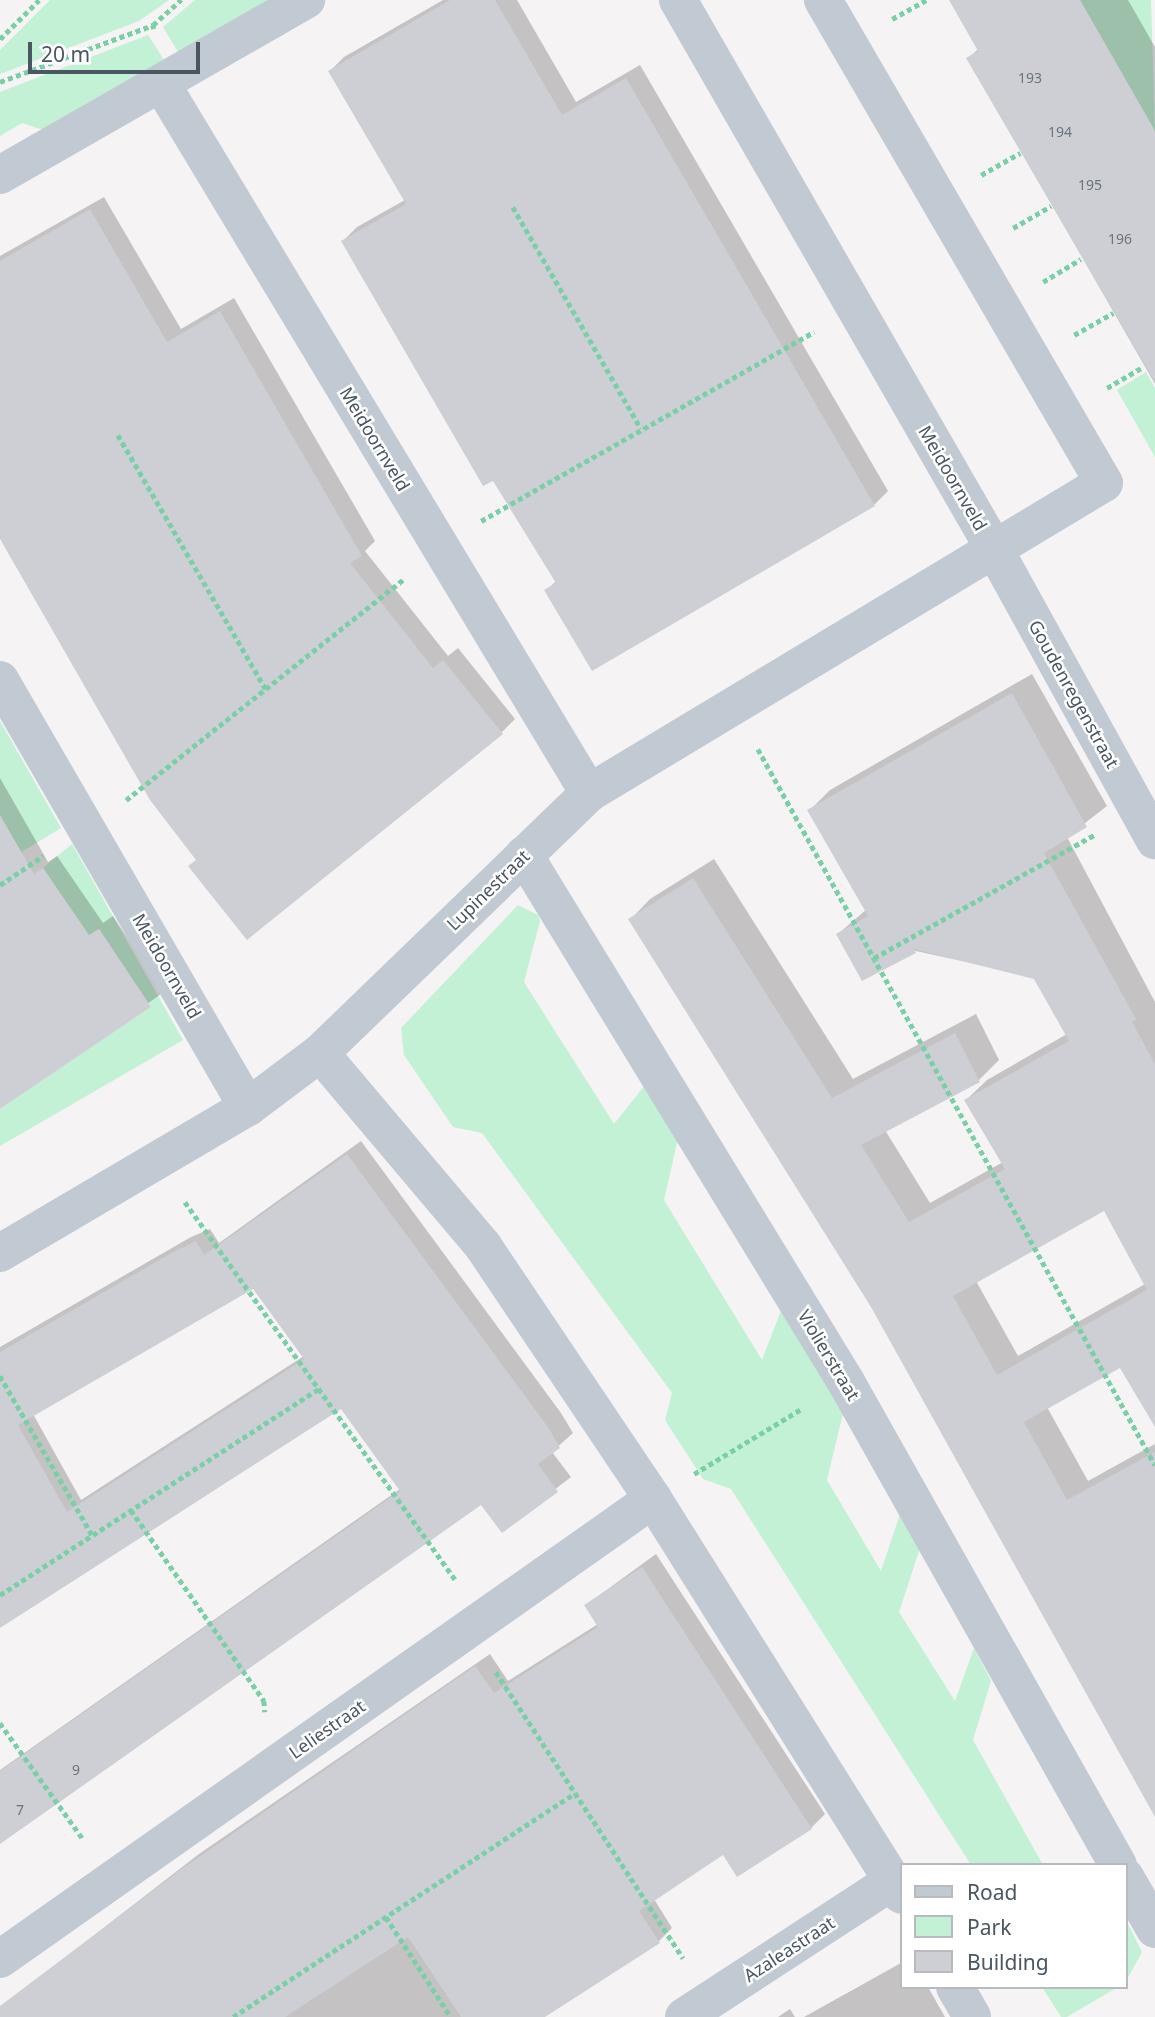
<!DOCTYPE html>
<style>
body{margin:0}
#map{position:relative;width:1155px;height:2017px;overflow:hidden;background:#f5f3f3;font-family:"Noto Sans",sans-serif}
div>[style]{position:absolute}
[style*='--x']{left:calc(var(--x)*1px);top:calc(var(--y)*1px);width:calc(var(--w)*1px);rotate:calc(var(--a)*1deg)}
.green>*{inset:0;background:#c3f1d5}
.shadow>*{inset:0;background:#0003}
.building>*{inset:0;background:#cdcfd5}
.path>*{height:4.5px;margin-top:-2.25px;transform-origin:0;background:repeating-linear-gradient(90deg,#7ad0a6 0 5px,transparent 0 8.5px)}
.minor>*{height:38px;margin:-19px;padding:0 19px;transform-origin:19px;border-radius:19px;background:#c1cad2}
span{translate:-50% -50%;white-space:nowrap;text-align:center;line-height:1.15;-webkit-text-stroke:5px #fff;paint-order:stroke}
.number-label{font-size:14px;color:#6b747e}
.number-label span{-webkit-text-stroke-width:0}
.street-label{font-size:18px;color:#4a5661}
.legend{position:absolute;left:900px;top:1863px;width:228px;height:126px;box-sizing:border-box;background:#fff;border:2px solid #b7bbc0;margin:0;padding:9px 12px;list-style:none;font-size:21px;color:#4a5661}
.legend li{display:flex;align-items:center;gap:14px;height:35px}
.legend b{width:35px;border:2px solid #b7bbc0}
.scale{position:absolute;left:28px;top:42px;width:172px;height:32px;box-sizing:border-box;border:4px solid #4a5661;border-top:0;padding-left:9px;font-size:21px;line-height:24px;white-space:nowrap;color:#4a5661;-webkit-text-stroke:5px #fff;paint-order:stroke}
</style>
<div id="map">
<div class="green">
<div style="clip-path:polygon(50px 0,169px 0,139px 21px,0 74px,0 50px)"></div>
<div style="clip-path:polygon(195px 0,269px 0,178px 52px,163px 27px)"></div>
<div style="clip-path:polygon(1080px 0,1151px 0,1155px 131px)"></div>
<div style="clip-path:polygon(148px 35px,164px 60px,43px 130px,22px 123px,0 136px,0 92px)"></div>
<div style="clip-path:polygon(1146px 372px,1155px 388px,1155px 457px,1117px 390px)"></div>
<div style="clip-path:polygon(0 721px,61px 828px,0 865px)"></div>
<div style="clip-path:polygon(72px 844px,183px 1040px,0 1146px,0 1109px,151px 1007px,99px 929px,0 995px,54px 884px,43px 868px)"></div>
<div style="clip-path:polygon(518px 905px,538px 915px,540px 921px,524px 982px,614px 1124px,645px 1085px,679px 1134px,664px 1200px,762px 1360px,782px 1308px,844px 1409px,827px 1480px,881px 1571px,900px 1514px,920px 1548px,899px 1612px,955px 1701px,974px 1648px,991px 1681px,973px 1740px,1043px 1865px,971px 1865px,731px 1489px,703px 1479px,665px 1420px,672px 1393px,482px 1133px,453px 1127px,404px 1055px,401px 1028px)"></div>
<div style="clip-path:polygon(1125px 1918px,1142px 1952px,1125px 1983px)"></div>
<div style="clip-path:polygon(1042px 1987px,1118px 1987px,1067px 2017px,1061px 2017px)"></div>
</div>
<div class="shadow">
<div style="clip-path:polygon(443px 0,517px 0,576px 102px,640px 65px,888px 491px,874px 505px,593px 669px,547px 590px,557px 580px,343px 241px,357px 227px,405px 200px,330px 71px,344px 57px)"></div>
<div style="clip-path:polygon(950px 0,1128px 0,1155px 47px,1155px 384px,968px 59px,978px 49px)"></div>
<div style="clip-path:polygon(104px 197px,181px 329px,234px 298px,375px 541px,365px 551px,448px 656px,458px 648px,515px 719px,502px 732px,197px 859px,0 536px,0 256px)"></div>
<div style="clip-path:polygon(evenodd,1032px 674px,1107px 806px,1067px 837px,1155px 1002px,1155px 1424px,1119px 1366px,1047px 1407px,1088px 1481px,1155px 1444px,1155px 1815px,873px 1306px,630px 920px,650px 899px,714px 859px,853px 1079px,976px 1014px,999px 1060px,979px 1080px,885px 1130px,930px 1203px,1003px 1162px,966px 1100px,987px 1080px,1067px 1034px,1035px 977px,838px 934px,867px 909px,810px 810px,830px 790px,1032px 674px,1104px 1208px,1145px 1284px,1018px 1356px,976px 1281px,1104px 1208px)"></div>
<div style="clip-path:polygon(0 778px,48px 862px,57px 856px,103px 923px,113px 916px,164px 992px,0 1107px)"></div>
<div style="clip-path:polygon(evenodd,361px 1141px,561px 1413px,573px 1433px,552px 1452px,571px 1477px,502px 1530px,482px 1502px,0 1842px,0 1770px,400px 1489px,341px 1407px,0 1626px,0 1347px,191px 1237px,210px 1229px,219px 1243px,361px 1141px,254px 1287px,304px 1356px,81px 1500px,33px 1414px,254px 1287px)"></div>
<div style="clip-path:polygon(656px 1554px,825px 1814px,811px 1828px,723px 1853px,654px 1899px,672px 1928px,658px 1942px,542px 2017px,7px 2017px,0 2008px,199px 1854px,490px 1654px,508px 1681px,598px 1624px,586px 1605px)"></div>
<div style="clip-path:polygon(901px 1963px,901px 1987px,928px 1987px,945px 2017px,804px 2017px)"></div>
<div style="clip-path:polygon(790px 2009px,795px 2017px,778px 2017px)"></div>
</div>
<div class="building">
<div style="clip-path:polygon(450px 0,495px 0,562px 115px,626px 78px,875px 506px,592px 671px,544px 590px,556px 583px,493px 481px,483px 486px,341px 241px,406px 204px,328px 71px)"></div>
<div style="clip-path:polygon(949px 0,1080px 0,1155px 131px,1155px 382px,966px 58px,978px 51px)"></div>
<div style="clip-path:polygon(90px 209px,167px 342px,220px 311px,362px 556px,350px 563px,433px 668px,443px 660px,503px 734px,247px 940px,188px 866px,196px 860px,150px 800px,0 539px,0 261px)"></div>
<div style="clip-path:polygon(evenodd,1012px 693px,1087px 827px,1044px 853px,1136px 1019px,1132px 1022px,1155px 1064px,1155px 1427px,1120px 1368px,1024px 1422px,1067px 1500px,1155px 1452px,1155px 1817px,871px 1307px,628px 919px,693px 878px,832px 1098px,955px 1033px,980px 1082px,861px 1145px,909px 1222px,1005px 1169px,964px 1100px,1069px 1041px,1034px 979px,914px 949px,916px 953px,862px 981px,836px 934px,868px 916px,807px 810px,1012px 693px,1104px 1211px,1147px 1290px,997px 1375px,953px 1296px,1104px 1211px)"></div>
<div style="clip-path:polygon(0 815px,34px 874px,43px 868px,89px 935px,99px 929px,151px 1007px,0 1109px)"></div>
<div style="clip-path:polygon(evenodd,347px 1154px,548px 1427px,560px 1448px,538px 1464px,558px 1492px,502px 1533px,481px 1505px,0 1844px,0 1771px,400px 1491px,341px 1409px,0 1628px,0 1352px,175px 1251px,196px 1241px,204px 1255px,347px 1154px,253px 1289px,304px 1359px,67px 1512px,18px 1425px,253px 1289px)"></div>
<div style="clip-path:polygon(642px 1567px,812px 1829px,737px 1877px,723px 1855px,639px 1911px,660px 1943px,545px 2017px,461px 2017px,408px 1937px,285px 2017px,0 2017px,0 2006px,183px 1868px,475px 1666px,494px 1693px,598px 1627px,584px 1605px)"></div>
</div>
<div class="path">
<div style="--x:892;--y:19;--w:39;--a:-29"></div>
<div style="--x:153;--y:25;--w:38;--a:-42"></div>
<div style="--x:0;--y:39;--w:55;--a:-45"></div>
<div style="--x:0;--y:82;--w:163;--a:-20.4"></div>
<div style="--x:153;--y:25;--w:4;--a:76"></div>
<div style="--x:981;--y:175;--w:45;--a:-29.4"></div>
<div style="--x:513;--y:207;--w:256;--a:60"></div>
<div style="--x:1013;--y:228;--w:44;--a:-30.1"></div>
<div style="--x:1043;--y:282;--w:44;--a:-31.2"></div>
<div style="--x:1074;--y:335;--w:45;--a:-29.4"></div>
<div style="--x:1107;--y:388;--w:42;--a:-30.3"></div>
<div style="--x:118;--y:435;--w:294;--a:59.8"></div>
<div style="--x:481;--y:521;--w:383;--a:-29.6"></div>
<div style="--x:758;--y:749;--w:819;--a:60.99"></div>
<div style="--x:126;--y:800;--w:355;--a:-38.5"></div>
<div style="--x:0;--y:885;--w:52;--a:-34"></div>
<div style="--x:874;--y:958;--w:252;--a:-29.2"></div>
<div style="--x:185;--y:1202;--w:464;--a:54.4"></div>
<div style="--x:0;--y:1376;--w:184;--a:59.9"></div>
<div style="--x:694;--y:1474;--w:127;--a:-31.2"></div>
<div style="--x:131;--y:1510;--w:233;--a:55.1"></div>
<div style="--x:264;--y:1701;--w:11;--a:85"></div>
<div style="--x:0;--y:1595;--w:381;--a:-32.9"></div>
<div style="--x:496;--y:1672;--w:342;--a:56.8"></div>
<div style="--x:0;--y:1723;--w:143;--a:54.4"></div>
<div style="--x:386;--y:1917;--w:119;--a:57"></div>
<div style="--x:233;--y:2017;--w:409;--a:-33.2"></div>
</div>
<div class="minor">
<div style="--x:678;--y:0;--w:631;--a:60.06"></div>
<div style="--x:993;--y:547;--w:335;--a:61.1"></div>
<div style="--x:162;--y:85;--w:827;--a:58.91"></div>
<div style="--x:0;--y:175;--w:353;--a:-29.8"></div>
<div style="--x:0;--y:680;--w:494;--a:59.9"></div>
<div style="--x:524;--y:855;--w:618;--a:58.57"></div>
<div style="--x:846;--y:1382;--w:554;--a:60.61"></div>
<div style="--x:320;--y:1053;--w:253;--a:49.8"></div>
<div style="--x:483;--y:1246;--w:305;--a:56.1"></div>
<div style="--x:653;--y:1499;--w:467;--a:57.9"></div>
<div style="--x:0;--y:1253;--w:288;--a:-30.5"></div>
<div style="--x:248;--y:1107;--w:90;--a:-36.9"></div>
<div style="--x:320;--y:1053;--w:374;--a:-44"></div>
<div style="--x:589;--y:793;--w:601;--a:-31.05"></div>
<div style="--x:1104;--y:483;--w:559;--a:-120.19"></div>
<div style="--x:1125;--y:1877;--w:60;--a:60"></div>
<div style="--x:0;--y:1959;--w:799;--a:-35.16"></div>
<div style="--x:955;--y:1987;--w:34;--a:60"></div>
<div style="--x:684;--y:2017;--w:249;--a:-33.1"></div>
</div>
<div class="number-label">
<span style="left:1030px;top:78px">193</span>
<span style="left:1060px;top:132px">194</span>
<span style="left:1090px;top:185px">195</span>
<span style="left:1120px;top:239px">196</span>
<span style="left:76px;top:1770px">9</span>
<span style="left:20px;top:1810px">7</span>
</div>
<div class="street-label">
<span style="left:375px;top:439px;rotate:59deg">Meidoornveld</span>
<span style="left:953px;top:478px;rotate:60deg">Meidoornveld</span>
<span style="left:1074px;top:694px;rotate:61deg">Goudenregenstraat</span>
<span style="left:488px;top:890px;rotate:-44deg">Lupinestraat</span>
<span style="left:167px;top:966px;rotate:60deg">Meidoornveld</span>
<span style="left:829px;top:1355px;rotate:59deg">Violierstraat</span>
<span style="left:327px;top:1729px;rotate:-35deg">Leliestraat</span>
<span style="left:789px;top:1949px;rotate:-33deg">Azaleastraat</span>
</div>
<ul class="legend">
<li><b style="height:9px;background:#c1cad2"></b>Road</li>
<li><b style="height:19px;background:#c3f1d5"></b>Park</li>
<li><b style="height:19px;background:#cdcfd5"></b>Building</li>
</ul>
<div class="scale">20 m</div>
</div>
